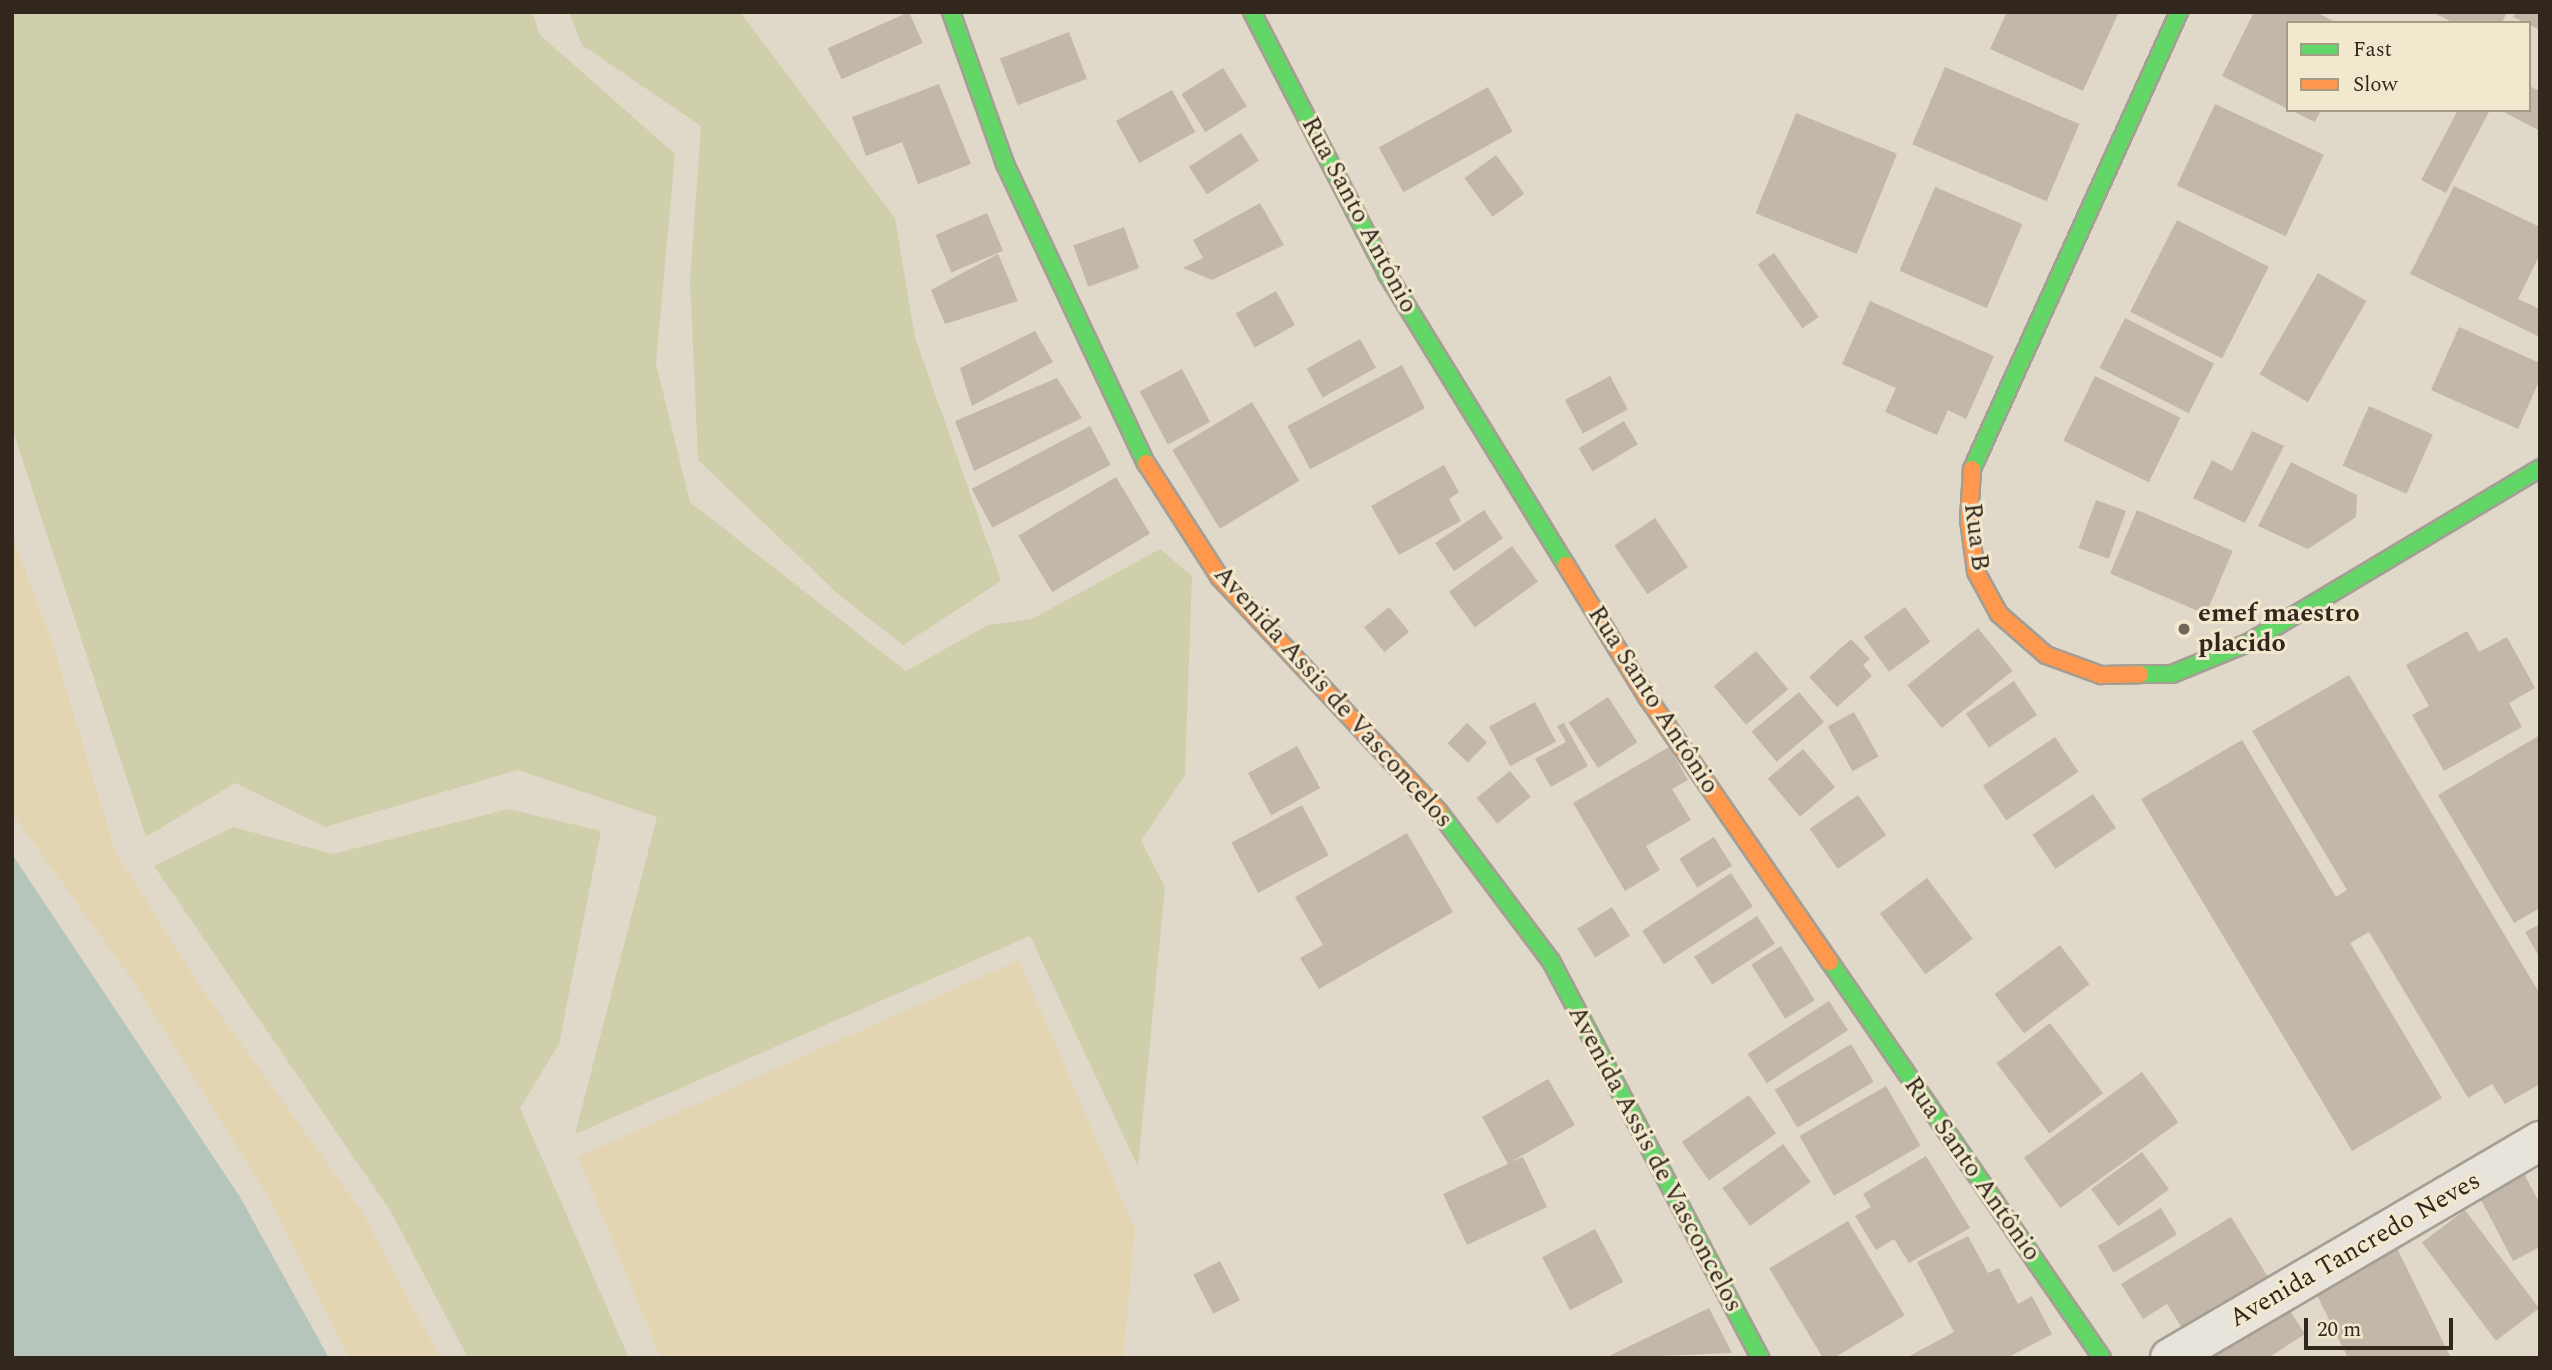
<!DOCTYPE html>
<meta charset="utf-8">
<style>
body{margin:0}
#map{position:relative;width:2552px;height:1370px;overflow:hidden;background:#e0d9c9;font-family:Spectral,serif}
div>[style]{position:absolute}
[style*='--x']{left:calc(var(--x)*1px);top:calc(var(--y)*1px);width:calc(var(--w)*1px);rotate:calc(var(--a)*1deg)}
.green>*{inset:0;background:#cfcfac}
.sand>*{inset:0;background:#e3d5b1}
.water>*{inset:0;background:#b5c5bb}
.building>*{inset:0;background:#c3b7aa;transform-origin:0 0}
.roads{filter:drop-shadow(2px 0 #a59e93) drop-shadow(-2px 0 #a59e93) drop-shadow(0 2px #a59e93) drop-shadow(0 -2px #a59e93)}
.street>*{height:38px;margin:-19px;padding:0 19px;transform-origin:19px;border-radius:19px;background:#e8e4db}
.fast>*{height:16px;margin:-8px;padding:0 8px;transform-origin:8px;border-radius:8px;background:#63d668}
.slow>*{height:16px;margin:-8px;padding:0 8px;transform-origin:8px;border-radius:8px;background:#ff974d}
.dots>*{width:19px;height:19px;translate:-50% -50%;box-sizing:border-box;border:4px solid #f2e8ce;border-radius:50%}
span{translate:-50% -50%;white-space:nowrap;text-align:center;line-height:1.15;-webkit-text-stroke:6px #f2e8ce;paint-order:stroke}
.street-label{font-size:26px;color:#32271c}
.poi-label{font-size:26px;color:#32271c;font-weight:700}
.left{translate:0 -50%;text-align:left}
.frame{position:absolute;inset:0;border:14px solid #32271c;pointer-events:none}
.legend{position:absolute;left:2286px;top:21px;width:245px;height:91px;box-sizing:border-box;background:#f2e8ce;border:2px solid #a59b87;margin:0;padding:9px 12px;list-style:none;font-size:21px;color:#32271c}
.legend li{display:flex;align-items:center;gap:14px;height:35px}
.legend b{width:35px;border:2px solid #a59b87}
.scale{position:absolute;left:2304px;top:1318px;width:149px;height:32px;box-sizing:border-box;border:4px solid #32271c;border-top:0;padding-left:9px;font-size:21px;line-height:24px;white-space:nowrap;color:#32271c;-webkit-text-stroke:5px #f2e8ce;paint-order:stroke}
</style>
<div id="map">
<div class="green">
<div style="clip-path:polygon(12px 12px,532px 12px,540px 35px,675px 154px,656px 364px,690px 502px,906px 671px,988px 625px,1032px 619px,1160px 549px,1192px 576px,1185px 775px,1141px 841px,1165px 887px,1138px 1167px,1030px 936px,575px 1134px,657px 817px,518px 770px,325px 827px,235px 783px,146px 837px,12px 428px)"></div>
<div style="clip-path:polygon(569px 12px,740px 12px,895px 218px,915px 337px,1001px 581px,903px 645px,839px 595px,698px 460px,690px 280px,701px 126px,582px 45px)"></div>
<div style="clip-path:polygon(508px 809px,601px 831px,559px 1044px,520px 1108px,629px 1358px,468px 1358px,391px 1212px,154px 866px,233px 827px,333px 854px)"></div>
</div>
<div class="sand">
<div style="clip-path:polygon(12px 535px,53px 645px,115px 851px,199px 985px,362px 1212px,440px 1358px,349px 1358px,268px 1196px,136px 985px,12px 813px)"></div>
<div style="clip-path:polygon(1019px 960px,1135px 1230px,1123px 1358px,661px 1358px,578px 1157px)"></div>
</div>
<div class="water">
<div style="clip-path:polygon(12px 854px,240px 1197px,329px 1358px,12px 1358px)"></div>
</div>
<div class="building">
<div style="left:909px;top:12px;width:34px;height:89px;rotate:66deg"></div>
<div style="clip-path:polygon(2007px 12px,2119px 12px,2083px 91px,1990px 49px)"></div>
<div style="clip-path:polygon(2254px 12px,2316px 12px,2337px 23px,2288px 23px,2288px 109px,2222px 76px)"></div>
<div style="clip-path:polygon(2432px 12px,2507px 12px,2502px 23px,2454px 23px)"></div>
<div style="clip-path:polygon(2515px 12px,2540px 12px,2540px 30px,2513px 17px)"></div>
<div style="left:1069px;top:32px;width:50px;height:74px;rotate:69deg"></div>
<div style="left:1945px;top:67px;width:146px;height:84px;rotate:23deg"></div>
<div style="left:1223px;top:68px;width:45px;height:49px;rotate:58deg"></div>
<div style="clip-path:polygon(939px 84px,971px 164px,918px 184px,902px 142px,866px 156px,852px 117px)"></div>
<div style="clip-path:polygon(2529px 86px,2540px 91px,2540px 131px,2500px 110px,2529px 110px)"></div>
<div style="left:1488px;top:87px;width:51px;height:125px;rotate:61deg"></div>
<div style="left:1172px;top:90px;width:48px;height:64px;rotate:61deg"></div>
<div style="left:2215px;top:104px;width:120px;height:90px;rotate:25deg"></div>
<div style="clip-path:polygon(2290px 110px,2321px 110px,2315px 122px)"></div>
<div style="clip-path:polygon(2458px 110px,2490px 110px,2446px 193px,2421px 180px)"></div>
<div style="left:1796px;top:113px;width:109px;height:108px;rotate:22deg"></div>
<div style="left:1241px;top:133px;width:33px;height:62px;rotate:57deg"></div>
<div style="left:1496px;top:155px;width:48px;height:39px;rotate:54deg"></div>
<div style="clip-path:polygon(2454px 186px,2540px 227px,2540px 254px,2518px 299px,2540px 309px,2540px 337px,2410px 274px)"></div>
<div style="left:1935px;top:187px;width:95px;height:91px;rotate:23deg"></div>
<div style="clip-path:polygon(1260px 203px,1284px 245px,1212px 280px,1183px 268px,1203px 258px,1193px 240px)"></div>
<div style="left:987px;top:213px;width:41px;height:56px;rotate:67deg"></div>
<div style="left:2177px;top:220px;width:103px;height:103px;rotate:27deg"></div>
<div style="left:1124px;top:227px;width:44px;height:54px;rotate:70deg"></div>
<div style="left:1774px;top:253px;width:78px;height:20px;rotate:55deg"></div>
<div style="clip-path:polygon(998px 254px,1018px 301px,945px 324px,931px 290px)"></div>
<div style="left:2318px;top:273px;width:56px;height:117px;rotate:30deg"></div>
<div style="left:1276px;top:291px;width:39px;height:46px;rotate:61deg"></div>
<div style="clip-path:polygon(1870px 301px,1994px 356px,1966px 419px,1948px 410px,1937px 435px,1885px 412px,1896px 388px,1842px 364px)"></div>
<div style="left:2125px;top:318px;width:100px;height:56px;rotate:27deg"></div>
<div style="clip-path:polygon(2459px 327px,2540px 363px,2540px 379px,2518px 429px,2431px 390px)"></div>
<div style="clip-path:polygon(1035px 331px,1053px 362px,972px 406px,960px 368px)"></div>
<div style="left:1360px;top:339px;width:33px;height:61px;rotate:61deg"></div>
<div style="left:1402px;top:365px;width:49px;height:130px;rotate:62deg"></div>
<div style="left:1182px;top:369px;width:60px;height:48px;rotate:62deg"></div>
<div style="left:1610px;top:376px;width:38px;height:51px;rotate:62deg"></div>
<div style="left:2095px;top:376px;width:95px;height:72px;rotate:26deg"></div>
<div style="clip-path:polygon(1057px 378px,1082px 418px,974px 471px,955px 421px)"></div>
<div style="left:1252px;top:402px;width:92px;height:93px;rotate:59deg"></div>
<div style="left:2369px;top:406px;width:70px;height:65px;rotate:24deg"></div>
<div style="left:1624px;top:421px;width:27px;height:53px;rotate:59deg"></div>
<div style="left:1090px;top:426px;width:44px;height:134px;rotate:62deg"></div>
<div style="clip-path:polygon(2252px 431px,2284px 446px,2245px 523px,2193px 498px,2212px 460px,2232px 471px)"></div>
<div style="clip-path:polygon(2291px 462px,2357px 495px,2356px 517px,2308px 549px,2258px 526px)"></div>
<div style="clip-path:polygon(1444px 465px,1459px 492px,1449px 499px,1461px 521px,1399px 555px,1371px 506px)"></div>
<div style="left:1116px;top:477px;width:66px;height:114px;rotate:59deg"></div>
<div style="left:2096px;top:500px;width:32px;height:51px;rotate:20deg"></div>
<div style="left:1484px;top:510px;width:34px;height:59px;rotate:56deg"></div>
<div style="left:2137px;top:510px;width:104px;height:69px;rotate:23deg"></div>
<div style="left:1655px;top:518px;width:59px;height:49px;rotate:56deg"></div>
<div style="left:1512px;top:546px;width:44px;height:78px;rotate:54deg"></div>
<div style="left:1389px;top:607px;width:32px;height:32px;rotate:51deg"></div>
<div style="left:1905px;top:607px;width:43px;height:51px;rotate:54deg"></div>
<div style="left:1978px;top:628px;width:55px;height:91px;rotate:51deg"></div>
<div style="clip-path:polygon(2467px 631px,2479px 652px,2507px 637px,2535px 688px,2509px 703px,2522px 727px,2444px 771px,2412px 715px,2429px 706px,2406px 665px)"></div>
<div style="clip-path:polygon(1851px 639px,1870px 659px,1863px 665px,1872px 676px,1837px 707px,1809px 677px)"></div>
<div style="left:1756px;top:651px;width:50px;height:55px;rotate:50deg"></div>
<div style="clip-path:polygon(2349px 675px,2540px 994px,2540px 1084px,2505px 1104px,2492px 1084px,2468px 1098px,2369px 932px,2350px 943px,2442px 1098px,2352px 1151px,2141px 799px,2242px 740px,2336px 897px,2347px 890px,2252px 731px)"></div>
<div style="left:2014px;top:681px;width:41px;height:58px;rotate:56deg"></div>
<div style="left:1799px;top:692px;width:39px;height:62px;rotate:50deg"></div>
<div style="left:1608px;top:697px;width:54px;height:47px;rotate:57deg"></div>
<div style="left:1535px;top:702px;width:45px;height:52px;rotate:62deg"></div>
<div style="left:1854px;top:712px;width:51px;height:30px;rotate:61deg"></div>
<div style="left:1467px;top:723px;width:28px;height:28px;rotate:44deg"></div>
<div style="clip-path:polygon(1564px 723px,1588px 766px,1551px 787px,1535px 759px,1566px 742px,1557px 726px)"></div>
<div style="clip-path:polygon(2540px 735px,2540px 908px,2514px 923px,2438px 795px)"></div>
<div style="left:2055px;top:737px;width:42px;height:87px;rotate:56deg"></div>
<div style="left:1297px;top:746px;width:48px;height:56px;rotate:61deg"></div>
<div style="clip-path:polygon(1669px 747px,1688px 780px,1672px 789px,1691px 820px,1646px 846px,1660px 870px,1625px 891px,1573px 803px)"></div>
<div style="left:1803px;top:749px;width:50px;height:46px;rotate:50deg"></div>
<div style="left:1510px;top:771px;width:33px;height:43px;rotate:51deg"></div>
<div style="left:2093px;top:794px;width:41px;height:73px;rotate:56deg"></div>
<div style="left:1858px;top:795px;width:49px;height:59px;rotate:55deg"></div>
<div style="left:1302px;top:805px;width:57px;height:80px;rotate:62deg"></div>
<div style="clip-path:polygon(1407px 833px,1453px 912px,1319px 989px,1300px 958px,1323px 945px,1295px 897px)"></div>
<div style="left:1714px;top:837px;width:34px;height:41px;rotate:58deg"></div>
<div style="left:1731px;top:873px;width:40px;height:106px;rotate:57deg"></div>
<div style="left:1927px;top:878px;width:76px;height:59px;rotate:53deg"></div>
<div style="left:1612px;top:907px;width:34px;height:41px;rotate:58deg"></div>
<div style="left:1757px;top:916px;width:33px;height:75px;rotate:57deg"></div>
<div style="clip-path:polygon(2540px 924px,2540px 958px,2525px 932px)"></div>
<div style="left:2060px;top:945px;width:49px;height:82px;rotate:53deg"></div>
<div style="left:1781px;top:946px;width:64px;height:35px;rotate:58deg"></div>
<div style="left:1829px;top:1001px;width:35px;height:97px;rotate:57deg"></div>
<div style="left:2050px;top:1023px;width:88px;height:67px;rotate:53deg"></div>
<div style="left:1851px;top:1044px;width:44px;height:89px;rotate:59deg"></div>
<div style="left:2142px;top:1072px;width:62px;height:146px;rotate:54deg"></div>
<div style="clip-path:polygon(1548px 1079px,1575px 1125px,1511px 1162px,1523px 1157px,1547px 1207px,1467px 1245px,1443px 1194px,1508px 1164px,1482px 1117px)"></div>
<div style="left:1886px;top:1086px;width:69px;height:100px;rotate:60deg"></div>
<div style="left:1749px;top:1095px;width:47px;height:82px;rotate:55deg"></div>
<div style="left:1783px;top:1144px;width:47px;height:75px;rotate:54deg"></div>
<div style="left:2142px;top:1152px;width:46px;height:63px;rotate:54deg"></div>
<div style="clip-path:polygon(1926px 1156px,1970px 1228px,1909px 1263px,1894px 1239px,1876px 1250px,1855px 1216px,1871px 1207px,1863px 1194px)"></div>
<div style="clip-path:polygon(2522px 1170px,2540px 1204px,2540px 1247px,2513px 1261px,2478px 1194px)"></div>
<div style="left:2161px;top:1208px;width:31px;height:74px;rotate:59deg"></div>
<div style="left:2465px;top:1210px;width:123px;height:54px;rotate:53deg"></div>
<div style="clip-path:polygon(2231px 1217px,2273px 1285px,2187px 1336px,2167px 1304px,2143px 1319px,2121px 1284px)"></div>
<div style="left:1848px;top:1221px;width:110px;height:92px;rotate:59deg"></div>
<div style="left:1595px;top:1229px;width:60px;height:60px;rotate:62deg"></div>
<div style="clip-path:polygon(1968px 1236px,1988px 1273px,1999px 1268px,2018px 1304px,2032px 1296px,2052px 1334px,2007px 1358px,1906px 1358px,1954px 1332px,1917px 1262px)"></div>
<div style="clip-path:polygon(2395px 1244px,2451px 1358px,2348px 1358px,2312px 1285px)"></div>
<div style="left:1220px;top:1261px;width:44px;height:30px;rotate:63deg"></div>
<div style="clip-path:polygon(2286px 1305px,2305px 1334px,2268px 1358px,2207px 1358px)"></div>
<div style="clip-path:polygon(1709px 1308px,1732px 1353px,1613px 1358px,1611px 1355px)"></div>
</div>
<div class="roads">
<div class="street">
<div style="--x:2170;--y:1358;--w:429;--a:-30.4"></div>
</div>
<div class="fast">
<div style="--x:951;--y:12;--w:161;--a:70.4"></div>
<div style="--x:1005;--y:164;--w:331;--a:64.8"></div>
<div style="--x:1252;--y:12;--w:295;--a:62.7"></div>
<div style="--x:1387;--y:274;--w:342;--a:58.4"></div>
<div style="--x:1972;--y:469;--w:502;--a:-65.63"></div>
<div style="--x:2140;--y:674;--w:32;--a:0"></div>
<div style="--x:2172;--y:674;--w:82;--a:-22.2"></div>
<div style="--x:2248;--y:643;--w:340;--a:-30.9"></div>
<div style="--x:1439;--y:812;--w:186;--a:53.1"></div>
<div style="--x:1551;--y:961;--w:449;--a:62.2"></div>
<div style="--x:1830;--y:962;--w:480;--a:55.5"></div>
</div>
<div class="slow">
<div style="--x:1146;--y:463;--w:137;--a:57.2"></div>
<div style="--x:1220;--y:578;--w:320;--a:46.9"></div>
<div style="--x:1972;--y:469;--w:51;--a:93.4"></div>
<div style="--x:1969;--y:520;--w:52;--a:82.3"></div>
<div style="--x:1976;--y:572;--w:48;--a:61.3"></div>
<div style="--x:1999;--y:614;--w:62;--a:41.1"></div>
<div style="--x:2046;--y:655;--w:59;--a:20"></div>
<div style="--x:2101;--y:675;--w:39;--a:-1"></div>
<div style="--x:1566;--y:565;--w:155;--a:58.5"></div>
<div style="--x:1647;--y:697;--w:322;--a:55.4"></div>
</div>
</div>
<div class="dots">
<div style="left:2184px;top:629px;background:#6f6559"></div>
</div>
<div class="street-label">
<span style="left:1359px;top:215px;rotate:62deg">Rua Santo Antônio</span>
<span style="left:1976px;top:537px;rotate:83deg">Rua B</span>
<span style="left:1333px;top:697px;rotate:48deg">Avenida Assis de Vasconcelos</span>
<span style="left:1653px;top:700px;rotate:57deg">Rua Santo Antônio</span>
<span style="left:1655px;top:1159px;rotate:62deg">Avenida Assis de Vasconcelos</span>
<span style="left:1972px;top:1169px;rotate:55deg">Rua Santo Antônio</span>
<span style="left:2355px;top:1250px;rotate:-30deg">Avenida Tancredo Neves</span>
</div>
<div class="poi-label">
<span class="left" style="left:2198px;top:629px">emef maestro<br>placido</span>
</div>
<div class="frame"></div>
<ul class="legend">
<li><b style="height:9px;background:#63d668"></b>Fast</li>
<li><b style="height:9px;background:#ff974d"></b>Slow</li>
</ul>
<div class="scale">20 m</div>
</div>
